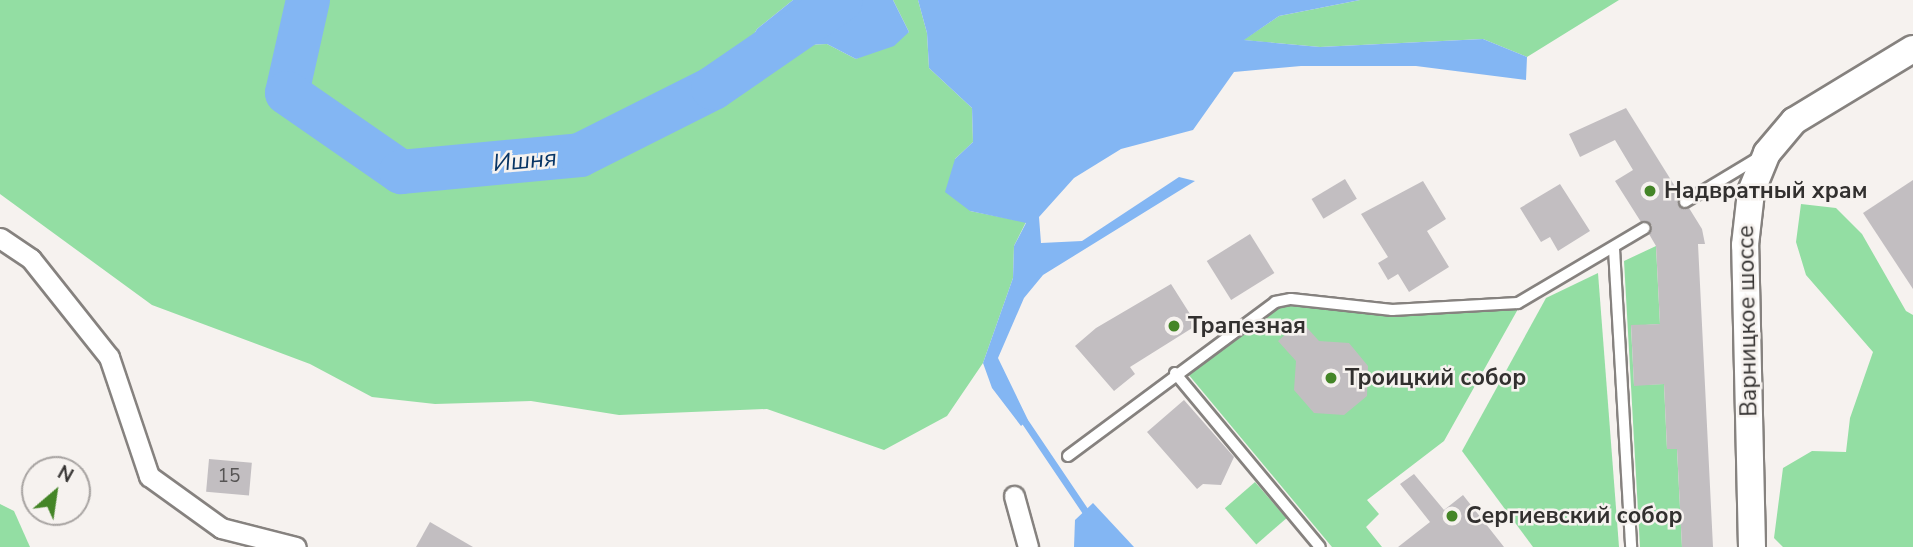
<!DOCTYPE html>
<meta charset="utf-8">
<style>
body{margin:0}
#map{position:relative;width:1913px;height:547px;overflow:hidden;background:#f6f2ef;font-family:"Nunito Sans",sans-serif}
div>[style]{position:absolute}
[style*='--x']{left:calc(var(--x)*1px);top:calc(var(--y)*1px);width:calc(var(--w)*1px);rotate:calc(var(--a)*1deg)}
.green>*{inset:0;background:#93dea3;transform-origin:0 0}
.water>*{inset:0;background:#83b6f3}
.stream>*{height:7px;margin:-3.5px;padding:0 3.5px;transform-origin:3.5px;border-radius:3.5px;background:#83b6f3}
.river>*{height:44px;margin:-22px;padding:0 22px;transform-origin:22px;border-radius:22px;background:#83b6f3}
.building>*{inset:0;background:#c2bec1;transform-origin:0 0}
.roads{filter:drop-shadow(2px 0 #86827f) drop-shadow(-2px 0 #86827f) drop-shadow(0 2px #86827f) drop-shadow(0 -2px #86827f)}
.lane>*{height:10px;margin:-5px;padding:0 5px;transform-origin:5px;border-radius:5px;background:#fff}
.street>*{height:19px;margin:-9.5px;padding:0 9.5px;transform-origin:9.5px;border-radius:9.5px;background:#fff}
.secondary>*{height:26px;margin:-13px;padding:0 13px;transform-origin:13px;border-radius:13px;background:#fff}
.dots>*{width:19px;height:19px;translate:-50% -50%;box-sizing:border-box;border:4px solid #f6f2ef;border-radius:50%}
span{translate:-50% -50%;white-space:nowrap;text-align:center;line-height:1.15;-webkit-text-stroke:5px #f6f2ef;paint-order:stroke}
.number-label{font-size:19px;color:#565454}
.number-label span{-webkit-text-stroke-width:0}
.poi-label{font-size:23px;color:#32302f;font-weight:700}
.left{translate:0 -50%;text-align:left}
.street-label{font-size:23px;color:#32302f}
.water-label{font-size:24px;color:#083565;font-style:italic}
.north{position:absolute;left:21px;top:456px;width:70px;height:70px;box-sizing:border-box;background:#f6f2ef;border:2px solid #a8a4a2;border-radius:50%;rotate:29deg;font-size:19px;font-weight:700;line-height:28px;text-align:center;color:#32302f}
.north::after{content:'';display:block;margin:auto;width:24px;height:32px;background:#448527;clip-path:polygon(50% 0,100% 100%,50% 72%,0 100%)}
</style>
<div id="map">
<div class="green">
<div style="clip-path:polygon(0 0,793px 0,757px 29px,750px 41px,721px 58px,713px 88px,736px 80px,749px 55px,779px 46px,827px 44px,856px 59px,909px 32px,893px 0,918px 0,927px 33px,929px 68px,972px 108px,973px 142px,955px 159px,970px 211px,1026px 222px,1014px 246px,1013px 278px,983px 363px,947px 416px,884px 450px,767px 409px,619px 415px,531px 401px,435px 404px,372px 397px,310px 364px,152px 305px,0 194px)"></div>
<div style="clip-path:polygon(1360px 0,1619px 0,1527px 57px,1483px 39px,1320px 47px,1243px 40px,1279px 16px)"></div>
<div style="clip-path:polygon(1801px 204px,1836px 208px,1862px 234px,1906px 311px,1913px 315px,1913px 547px,1783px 547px,1774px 538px,1783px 468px,1812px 451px,1846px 452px,1850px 418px,1873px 352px,1806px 275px,1796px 242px)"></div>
<div style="clip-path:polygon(1656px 246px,1660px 324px,1631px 326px,1634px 385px,1664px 384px,1667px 449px,1677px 449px,1682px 547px,1640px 547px,1624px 261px)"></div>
<div style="clip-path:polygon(1598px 273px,1619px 547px,1533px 547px,1462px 451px,1546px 298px)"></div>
<div style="clip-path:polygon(1278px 305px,1405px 315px,1518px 309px,1444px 441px,1367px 500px,1379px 514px,1366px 527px,1382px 547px,1332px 547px,1188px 374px)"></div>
<div style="left:1255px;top:482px;width:48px;height:40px;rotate:49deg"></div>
<div style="clip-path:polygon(0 504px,14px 511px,30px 547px,0 547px)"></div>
</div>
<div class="water">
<div style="clip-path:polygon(793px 0,893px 0,909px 32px,894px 46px,856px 59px,827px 44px,779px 46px,749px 55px,736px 80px,713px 88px,721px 58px,750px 41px,757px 29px)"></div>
<div style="clip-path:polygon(918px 0,1360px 0,1279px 16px,1244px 40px,1320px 47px,1483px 39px,1527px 57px,1526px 80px,1416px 66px,1301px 66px,1234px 72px,1193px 130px,1121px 149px,1074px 178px,1039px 217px,1041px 243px,1082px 241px,1179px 177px,1195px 181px,1043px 275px,1024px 298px,998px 358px,1028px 420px,1021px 426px,992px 388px,983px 363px,1013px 278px,1014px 246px,1026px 223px,970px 211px,945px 192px,955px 159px,973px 142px,972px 108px,929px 68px,927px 33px)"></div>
<div style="clip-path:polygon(1093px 503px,1134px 547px,1074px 547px,1075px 520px)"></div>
</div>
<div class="stream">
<div style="--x:1025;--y:422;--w:107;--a:56"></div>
</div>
<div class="river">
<div style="--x:308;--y:0;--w:95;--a:102.7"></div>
<div style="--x:287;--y:93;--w:139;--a:34.7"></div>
<div style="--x:401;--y:172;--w:180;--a:-5.4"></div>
<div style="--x:580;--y:155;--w:149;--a:-26.7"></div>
<div style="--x:713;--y:88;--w:155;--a:-34.5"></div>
</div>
<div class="building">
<div style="clip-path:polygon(1626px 108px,1681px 196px,1679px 206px,1689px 208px,1702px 229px,1705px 244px,1698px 244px,1713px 547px,1682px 547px,1677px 449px,1667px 449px,1664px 384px,1634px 386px,1631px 325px,1660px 324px,1656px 246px,1649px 234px,1652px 225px,1641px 222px,1615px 181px,1633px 170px,1615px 140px,1580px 157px,1569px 134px)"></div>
<div style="left:1345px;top:179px;width:23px;height:39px;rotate:59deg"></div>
<div style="clip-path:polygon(1913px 180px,1913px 289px,1863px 213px)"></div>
<div style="clip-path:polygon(1423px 181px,1446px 219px,1427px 231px,1449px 267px,1409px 292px,1398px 274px,1388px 280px,1378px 263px,1388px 257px,1361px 214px)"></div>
<div style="clip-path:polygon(1560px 184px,1590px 231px,1558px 251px,1550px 237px,1541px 242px,1520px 208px)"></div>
<div style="left:1250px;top:234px;width:46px;height:51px;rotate:58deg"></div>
<div style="clip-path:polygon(1171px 284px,1197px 325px,1130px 367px,1135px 374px,1114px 391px,1075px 346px,1096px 328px)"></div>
<div style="clip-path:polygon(1301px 321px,1319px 341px,1349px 343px,1368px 366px,1367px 396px,1344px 415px,1314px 413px,1294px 390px,1296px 361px,1278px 341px)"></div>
<div style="clip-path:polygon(1184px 400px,1234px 457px,1221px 485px,1203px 484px,1197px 489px,1147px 432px)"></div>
<div style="left:209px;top:459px;width:43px;height:33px;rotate:5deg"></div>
<div style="clip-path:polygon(1414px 474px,1444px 510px,1463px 495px,1504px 547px,1398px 547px,1430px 522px,1400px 484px)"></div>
<div style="clip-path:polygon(430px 522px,473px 547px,416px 547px)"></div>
</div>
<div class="roads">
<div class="lane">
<div style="--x:1685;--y:202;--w:85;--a:-31.1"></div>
<div style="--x:1614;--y:249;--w:298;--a:86.7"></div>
<div style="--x:1175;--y:373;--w:226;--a:50.2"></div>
<div style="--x:1068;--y:456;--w:258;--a:-36.6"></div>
<div style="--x:1275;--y:302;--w:16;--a:-11"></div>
<div style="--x:1291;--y:299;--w:102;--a:6.2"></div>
<div style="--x:1392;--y:310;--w:126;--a:-3.2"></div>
<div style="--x:1518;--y:303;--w:147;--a:-30.6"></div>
</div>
<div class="street">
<div style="--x:0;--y:238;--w:37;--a:34"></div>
<div style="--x:31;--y:259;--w:125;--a:51.5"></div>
<div style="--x:109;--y:357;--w:126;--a:71.4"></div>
<div style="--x:149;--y:476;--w:89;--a:35.8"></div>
<div style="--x:221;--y:528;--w:77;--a:14.2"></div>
<div style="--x:1014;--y:496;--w:53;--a:74.6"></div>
</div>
<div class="secondary">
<div style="--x:1752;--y:547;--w:302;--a:-91.3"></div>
<div style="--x:1745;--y:245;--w:53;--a:-83.5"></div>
<div style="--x:1751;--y:192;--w:42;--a:-67.7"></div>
<div style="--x:1767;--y:153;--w:42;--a:-49.8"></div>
<div style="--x:1794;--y:121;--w:139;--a:-31.2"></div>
</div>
</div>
<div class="dots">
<div style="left:1650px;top:191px;background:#448527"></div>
<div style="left:1174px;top:326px;background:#448527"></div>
<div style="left:1331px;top:378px;background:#448527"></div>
<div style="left:1452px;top:516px;background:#448527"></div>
</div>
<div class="number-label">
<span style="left:229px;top:477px">15</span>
</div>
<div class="poi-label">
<span class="left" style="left:1664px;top:191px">Надвратный храм</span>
<span class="left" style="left:1188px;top:326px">Трапезная</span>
<span class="left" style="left:1345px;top:378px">Троицкий собор</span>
<span class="left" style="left:1466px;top:516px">Сергиевский собор</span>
</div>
<div class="street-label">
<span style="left:1748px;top:321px;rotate:-91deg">Варницкое шоссе</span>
</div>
<div class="water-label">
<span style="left:525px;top:161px;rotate:-5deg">Ишня</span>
</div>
<div class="north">N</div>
</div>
